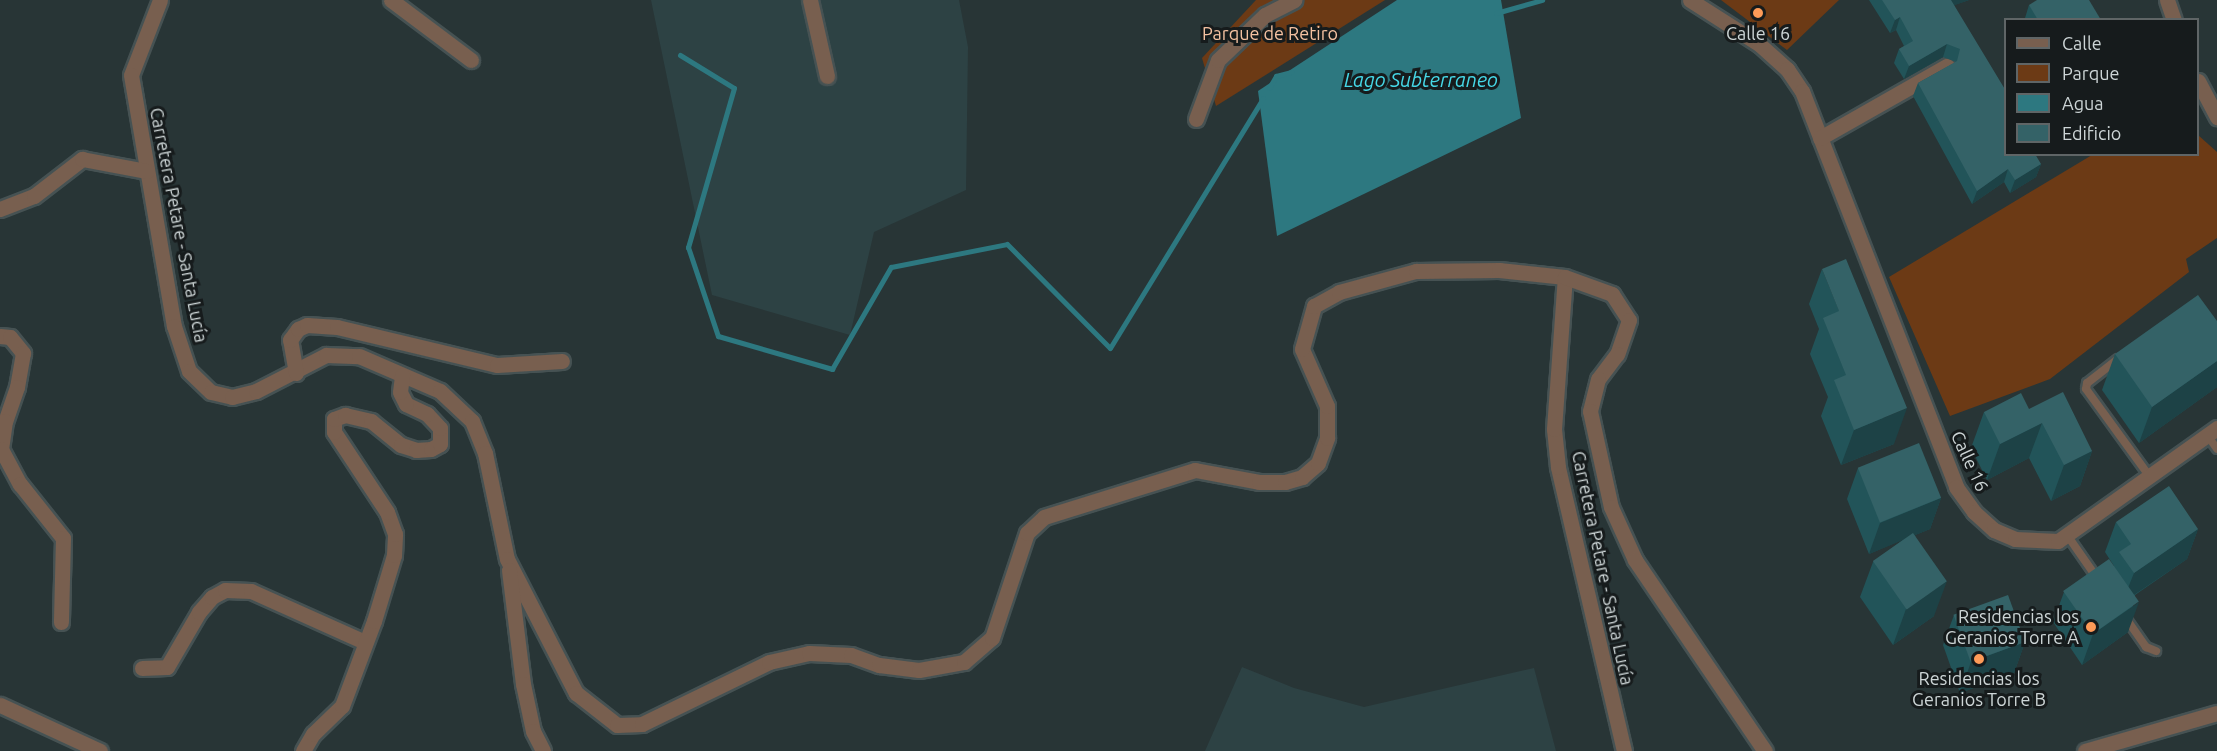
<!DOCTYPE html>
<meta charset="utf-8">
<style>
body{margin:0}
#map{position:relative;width:2217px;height:751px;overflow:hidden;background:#283536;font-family:Ubuntu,sans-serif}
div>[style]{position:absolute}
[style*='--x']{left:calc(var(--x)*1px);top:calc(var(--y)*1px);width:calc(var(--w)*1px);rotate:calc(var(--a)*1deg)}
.built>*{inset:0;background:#2d4244}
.green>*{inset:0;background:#6c3a15}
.water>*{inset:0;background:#2d7880}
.stream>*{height:5px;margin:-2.5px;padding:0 2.5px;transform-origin:2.5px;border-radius:2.5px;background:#2d7880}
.roads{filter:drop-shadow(2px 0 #465253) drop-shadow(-2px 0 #465253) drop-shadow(0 2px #465253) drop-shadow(0 -2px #465253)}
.service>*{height:8px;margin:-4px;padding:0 4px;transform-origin:4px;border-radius:4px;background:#785f4f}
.minor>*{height:15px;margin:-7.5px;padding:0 7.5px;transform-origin:7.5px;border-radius:7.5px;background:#785f4f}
.tertiary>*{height:15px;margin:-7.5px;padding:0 7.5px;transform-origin:7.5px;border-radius:7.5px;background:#785f4f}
.wall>*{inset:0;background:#225459}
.shaded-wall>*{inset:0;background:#1d4246}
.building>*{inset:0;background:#346267;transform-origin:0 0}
.dots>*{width:16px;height:16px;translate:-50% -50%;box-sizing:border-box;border:3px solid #161b1c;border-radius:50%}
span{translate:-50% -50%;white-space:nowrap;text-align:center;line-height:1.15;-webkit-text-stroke:6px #161b1c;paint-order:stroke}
.park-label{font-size:18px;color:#f4c1a1}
.poi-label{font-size:18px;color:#cdd5d6}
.right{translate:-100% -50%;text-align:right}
.street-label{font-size:18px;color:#cdd5d6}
.water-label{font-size:20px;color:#46d8e7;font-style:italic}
.legend{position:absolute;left:2004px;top:18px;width:195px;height:138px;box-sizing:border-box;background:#161b1c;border:2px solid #5f6566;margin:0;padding:8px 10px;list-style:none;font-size:18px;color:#cdd5d6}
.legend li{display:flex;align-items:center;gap:12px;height:30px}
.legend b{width:30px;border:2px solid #5f6566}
</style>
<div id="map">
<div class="built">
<div style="clip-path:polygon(651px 0,959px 0,968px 47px,966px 190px,874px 232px,850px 335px,712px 295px)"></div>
<div style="clip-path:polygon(1242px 667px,1294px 688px,1364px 707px,1534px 668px,1556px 751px,1205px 751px)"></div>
</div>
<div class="green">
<div style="clip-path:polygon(1256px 0,1385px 0,1216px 106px,1202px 58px)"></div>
<div style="clip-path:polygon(1721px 0,1839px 0,1787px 50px)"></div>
<div style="clip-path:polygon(2198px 135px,2217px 152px,2217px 238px,2186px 259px,2189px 272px,2050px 379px,1950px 416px,1889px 277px,2092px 155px,2198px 154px)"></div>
</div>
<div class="water">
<div style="clip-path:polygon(1397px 0,1501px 0,1521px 118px,1277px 236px,1258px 91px)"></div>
</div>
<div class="stream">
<div style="--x:1496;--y:13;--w:48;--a:-15.8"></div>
<div style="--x:680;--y:55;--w:63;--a:31.4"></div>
<div style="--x:734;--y:88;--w:166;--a:106.1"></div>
<div style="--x:688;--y:247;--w:94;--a:71.4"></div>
<div style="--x:718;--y:336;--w:119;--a:16.1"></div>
<div style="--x:832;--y:369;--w:118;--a:-60"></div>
<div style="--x:891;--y:267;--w:118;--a:-11.2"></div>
<div style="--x:1007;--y:244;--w:146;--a:45.3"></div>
<div style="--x:1110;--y:348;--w:293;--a:-58.5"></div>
<div style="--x:1269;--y:88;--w:14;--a:-60"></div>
<div style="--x:1276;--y:76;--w:16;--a:-15"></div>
</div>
<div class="roads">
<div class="service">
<div style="--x:2118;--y:359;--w:39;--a:142"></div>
<div style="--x:2087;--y:383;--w:6;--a:99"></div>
<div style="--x:2086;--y:389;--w:109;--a:54"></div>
<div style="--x:2207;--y:435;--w:17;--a:54"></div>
<div style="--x:2067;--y:535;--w:52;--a:55.1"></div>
<div style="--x:2125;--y:617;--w:37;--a:55"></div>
<div style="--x:2146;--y:647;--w:11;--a:22"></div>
</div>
<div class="minor">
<div style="--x:160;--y:0;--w:80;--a:111.1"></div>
<div style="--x:131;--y:75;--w:255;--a:80.3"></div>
<div style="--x:174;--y:326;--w:47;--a:71.6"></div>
<div style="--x:189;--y:371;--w:30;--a:44"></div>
<div style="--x:211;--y:392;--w:22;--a:13"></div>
<div style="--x:232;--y:397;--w:25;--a:-14"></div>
<div style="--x:256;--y:391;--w:79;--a:-27.2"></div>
<div style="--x:326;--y:355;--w:33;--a:2"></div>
<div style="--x:359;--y:356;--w:88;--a:23.4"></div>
<div style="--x:440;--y:391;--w:44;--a:43.2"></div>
<div style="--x:472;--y:421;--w:35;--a:68"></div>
<div style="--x:485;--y:453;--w:108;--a:78.3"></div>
<div style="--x:507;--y:559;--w:151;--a:62.8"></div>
<div style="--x:576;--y:693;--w:52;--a:38"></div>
<div style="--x:617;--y:725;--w:25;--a:-2"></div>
<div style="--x:642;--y:724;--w:141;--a:-26"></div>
<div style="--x:769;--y:662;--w:41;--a:-12.7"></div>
<div style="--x:809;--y:653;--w:42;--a:2.7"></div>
<div style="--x:851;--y:655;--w:30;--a:20"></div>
<div style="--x:879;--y:665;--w:40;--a:7.1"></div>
<div style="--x:919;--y:670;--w:46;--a:-10.1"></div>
<div style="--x:964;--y:662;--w:37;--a:-41"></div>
<div style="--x:992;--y:638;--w:111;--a:-71.6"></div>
<div style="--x:1027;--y:533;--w:23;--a:-43"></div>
<div style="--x:1044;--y:517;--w:158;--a:-17.3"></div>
<div style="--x:1195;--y:470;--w:65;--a:10.6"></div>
<div style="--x:1259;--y:482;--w:26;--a:0"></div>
<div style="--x:1285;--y:482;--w:18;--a:-16"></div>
<div style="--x:1302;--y:477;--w:21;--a:-41"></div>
<div style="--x:1318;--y:463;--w:27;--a:-70"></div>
<div style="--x:1327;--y:438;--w:32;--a:-90"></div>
<div style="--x:1327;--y:406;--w:62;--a:-113.7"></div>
<div style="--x:1302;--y:349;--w:45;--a:-74.4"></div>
<div style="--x:1314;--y:306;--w:29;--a:-29"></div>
<div style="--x:1339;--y:292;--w:80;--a:-15.3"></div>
<div style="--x:1416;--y:271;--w:83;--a:-0.7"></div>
<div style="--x:1499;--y:270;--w:66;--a:6.1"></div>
<div style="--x:391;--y:0;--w:100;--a:36.9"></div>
<div style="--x:810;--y:0;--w:78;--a:77.4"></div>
<div style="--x:1690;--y:0;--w:82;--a:32.5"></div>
<div style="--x:1759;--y:44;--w:38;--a:42"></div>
<div style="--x:1787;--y:69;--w:27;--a:56"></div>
<div style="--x:1802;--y:91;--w:425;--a:68.7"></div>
<div style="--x:1956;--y:487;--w:31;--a:54"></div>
<div style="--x:1974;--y:512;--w:27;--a:42"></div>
<div style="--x:1994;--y:530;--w:23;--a:23"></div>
<div style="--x:2015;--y:539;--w:43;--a:2.7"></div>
<div style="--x:2058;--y:541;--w:195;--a:-35.4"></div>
<div style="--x:1196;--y:119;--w:63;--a:-69.6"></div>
<div style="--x:1218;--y:60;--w:65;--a:-43.8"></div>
<div style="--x:1265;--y:15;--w:33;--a:-27"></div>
<div style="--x:1820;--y:138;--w:146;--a:-29.6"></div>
<div style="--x:0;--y:209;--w:36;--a:-21"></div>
<div style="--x:34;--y:196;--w:61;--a:-37.6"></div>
<div style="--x:82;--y:159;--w:66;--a:10.5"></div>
<div style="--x:0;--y:336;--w:10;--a:6"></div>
<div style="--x:10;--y:337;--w:21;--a:51"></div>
<div style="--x:23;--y:353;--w:35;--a:100"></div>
<div style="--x:17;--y:387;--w:36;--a:109"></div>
<div style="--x:5;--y:421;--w:28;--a:98"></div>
<div style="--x:1;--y:449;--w:40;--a:62"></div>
<div style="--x:20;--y:484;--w:69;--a:51.5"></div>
<div style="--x:63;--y:538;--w:84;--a:91.4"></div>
<div style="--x:296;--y:373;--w:34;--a:-100"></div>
<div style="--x:290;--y:340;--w:14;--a:-54"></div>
<div style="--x:298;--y:329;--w:10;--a:-24"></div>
<div style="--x:307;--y:325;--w:30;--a:4"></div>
<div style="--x:337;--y:327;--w:164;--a:13.4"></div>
<div style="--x:497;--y:365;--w:65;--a:-3.5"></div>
<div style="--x:509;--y:570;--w:115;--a:83"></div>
<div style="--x:523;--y:684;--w:48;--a:78"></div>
<div style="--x:533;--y:731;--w:22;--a:63"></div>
<div style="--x:142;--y:668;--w:25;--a:-2"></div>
<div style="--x:167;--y:667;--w:64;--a:-59.8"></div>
<div style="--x:199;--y:612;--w:20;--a:-49"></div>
<div style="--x:212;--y:597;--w:15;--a:-28"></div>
<div style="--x:225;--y:590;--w:26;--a:2"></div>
<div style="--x:251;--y:591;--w:125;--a:24.1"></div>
<div style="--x:0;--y:705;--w:110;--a:24.7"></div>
<div style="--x:303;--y:751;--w:20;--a:-60"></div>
<div style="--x:313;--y:734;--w:40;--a:-44"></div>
<div style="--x:342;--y:706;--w:91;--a:-69.4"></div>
<div style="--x:374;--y:621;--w:69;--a:-73.1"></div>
<div style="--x:394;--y:555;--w:21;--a:-87"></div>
<div style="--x:395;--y:534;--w:23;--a:-110"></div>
<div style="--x:387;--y:512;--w:96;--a:-123.5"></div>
<div style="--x:334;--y:432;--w:13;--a:-90"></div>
<div style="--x:334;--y:419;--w:12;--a:-20"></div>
<div style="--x:345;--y:415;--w:27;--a:13"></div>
<div style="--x:371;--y:421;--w:38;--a:39"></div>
<div style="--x:401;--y:445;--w:16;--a:18"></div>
<div style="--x:416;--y:450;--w:15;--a:-4"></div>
<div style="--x:431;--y:449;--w:10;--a:-29"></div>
<div style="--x:440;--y:444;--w:16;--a:-90"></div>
<div style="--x:440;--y:428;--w:19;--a:-133"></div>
<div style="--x:427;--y:414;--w:23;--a:-155"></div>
<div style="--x:406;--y:404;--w:13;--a:-117"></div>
<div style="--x:400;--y:392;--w:17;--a:-83"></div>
</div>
<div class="tertiary">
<div style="--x:2167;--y:0;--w:21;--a:71"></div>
<div style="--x:2198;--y:81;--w:41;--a:62.2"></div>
<div style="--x:1624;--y:751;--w:292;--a:-103.1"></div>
<div style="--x:1558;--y:467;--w:38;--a:-96"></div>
<div style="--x:1554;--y:429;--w:152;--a:-85.9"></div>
<div style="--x:1565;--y:277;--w:50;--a:19.9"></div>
<div style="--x:1612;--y:294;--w:31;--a:57"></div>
<div style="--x:1629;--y:320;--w:36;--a:109"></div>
<div style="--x:1617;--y:354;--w:31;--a:127"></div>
<div style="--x:1598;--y:379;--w:33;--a:104"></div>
<div style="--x:1590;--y:411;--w:98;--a:77.7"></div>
<div style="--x:1611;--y:507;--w:58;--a:65.6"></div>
<div style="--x:1635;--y:560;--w:231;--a:55.8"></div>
<div style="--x:2085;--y:751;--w:137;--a:-16.1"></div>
</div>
</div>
<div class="wall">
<div style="clip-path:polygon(1869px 0,1969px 0,1954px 5px,2006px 154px,2041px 164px,2036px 177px,2010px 193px,2004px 182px,1972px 204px,1913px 96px,1918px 83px,1956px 62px,1943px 57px,1904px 79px,1894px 63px,1899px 49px,1904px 46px,1896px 30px,1890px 33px)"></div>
<div style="clip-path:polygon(2029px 5px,2101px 20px,2025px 20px,2025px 18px)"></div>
<div style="clip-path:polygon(1822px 269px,1894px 444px,1841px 465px,1821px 416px,1828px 397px,1810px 354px,1819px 329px,1809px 304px)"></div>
<div style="clip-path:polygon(2217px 321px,2217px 387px,2139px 443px,2102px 390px,2115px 354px)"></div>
<div style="clip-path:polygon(2029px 409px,2092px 451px,2080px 486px,2051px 501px,2029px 458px,1987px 480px,1971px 448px,1984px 412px)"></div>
<div style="clip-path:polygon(1858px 468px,1941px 498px,1930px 529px,1915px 535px,1934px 616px,1893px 645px,1860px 597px,1873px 562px,1904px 539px,1869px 554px,1847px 499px)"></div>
<div style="clip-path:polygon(2116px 522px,2198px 529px,2187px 559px,2135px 595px,2128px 632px,2082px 665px,2053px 622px,2064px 592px,2114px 566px,2105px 552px)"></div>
<div style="clip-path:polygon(1954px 615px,2025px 642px,2014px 673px,1960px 693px,1943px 645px)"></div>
</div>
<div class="shaded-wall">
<div style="clip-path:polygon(1947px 0,1969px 0,1944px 9px)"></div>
<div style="clip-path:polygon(1900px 17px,1896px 30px,1890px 33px,1895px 20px)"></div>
<div style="clip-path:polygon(1947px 44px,1943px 57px,1904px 79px,1909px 66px)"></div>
<div style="clip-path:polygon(2041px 164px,2036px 177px,2010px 193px,2015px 180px)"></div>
<div style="clip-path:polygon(2008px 169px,2004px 182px,1972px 204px,1977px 191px)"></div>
<div style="clip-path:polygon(2217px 361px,2217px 387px,2139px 443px,2152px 407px)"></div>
<div style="clip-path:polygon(1907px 408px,1894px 444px,1841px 465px,1854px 430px)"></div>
<div style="clip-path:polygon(2042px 423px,2029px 458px,1987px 480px,2000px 444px)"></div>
<div style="clip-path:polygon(2092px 451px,2080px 486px,2051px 501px,2064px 465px)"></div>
<div style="clip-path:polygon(1941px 498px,1930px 529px,1869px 554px,1880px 523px)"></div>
<div style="clip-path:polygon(2198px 529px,2187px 559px,2122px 603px,2134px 573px)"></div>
<div style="clip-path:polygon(1947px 581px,1934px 616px,1893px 645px,1906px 609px)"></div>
<div style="clip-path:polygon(2139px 602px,2128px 632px,2082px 665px,2093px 634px)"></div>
<div style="clip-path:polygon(2025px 642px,2014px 673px,1960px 693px,1971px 662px)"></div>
</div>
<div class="building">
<div style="clip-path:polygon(1882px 0,1951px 0,2006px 91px,2006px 98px,2004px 99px,2006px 101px,2006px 154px,2035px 154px,2041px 164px,2015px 180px,2008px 169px,1977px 191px,1918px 83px,1957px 61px,1960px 49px,1947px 44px,1909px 66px,1899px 49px,1913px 41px,1900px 17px,1895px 20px)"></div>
<div style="clip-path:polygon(2037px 0,2089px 0,2101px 20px,2038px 20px,2029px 5px)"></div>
<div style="clip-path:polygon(1846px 259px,1907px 408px,1854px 430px,1834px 380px,1846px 375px,1823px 318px,1839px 311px,1822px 269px)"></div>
<div style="clip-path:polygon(2198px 295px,2217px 321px,2217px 361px,2152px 407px,2115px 354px)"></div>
<div style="clip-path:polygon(2063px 392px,2092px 451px,2064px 465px,2042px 423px,2000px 444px,1984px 412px,2021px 393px,2029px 409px)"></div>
<div style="left:1919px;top:443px;width:59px;height:66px;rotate:68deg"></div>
<div style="clip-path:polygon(2169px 486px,2198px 529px,2134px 573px,2119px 552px,2131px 544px,2116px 522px)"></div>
<div style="left:1913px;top:533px;width:59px;height:49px;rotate:55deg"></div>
<div style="left:2109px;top:559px;width:52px;height:56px;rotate:55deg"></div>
<div style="left:2008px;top:595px;width:50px;height:58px;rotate:70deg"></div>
</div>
<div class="dots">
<div style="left:1758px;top:13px;background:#fe9b58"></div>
<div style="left:2091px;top:627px;background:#fe9b58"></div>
<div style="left:1979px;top:659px;background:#fe9b58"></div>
</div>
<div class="park-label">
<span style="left:1270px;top:33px">Parque de Retiro</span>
</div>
<div class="poi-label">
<span style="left:1758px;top:33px">Calle 16</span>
<span class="right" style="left:2079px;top:627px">Residencias los<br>Geranios Torre A</span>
<span style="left:1979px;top:689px">Residencias los<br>Geranios Torre B</span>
</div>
<div class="street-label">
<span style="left:179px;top:225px;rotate:79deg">Carretera Petare - Santa Lucía</span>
<span style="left:1970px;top:461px;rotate:65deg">Calle 16</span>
<span style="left:1603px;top:568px;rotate:78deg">Carretera Petare - Santa Lucía</span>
</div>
<div class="water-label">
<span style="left:1421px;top:79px">Lago Subterraneo</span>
</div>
<ul class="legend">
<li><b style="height:8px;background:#785f4f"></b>Calle</li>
<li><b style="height:16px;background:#6c3a15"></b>Parque</li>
<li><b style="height:16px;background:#2d7880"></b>Agua</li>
<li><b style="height:16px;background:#346267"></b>Edificio</li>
</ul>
</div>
